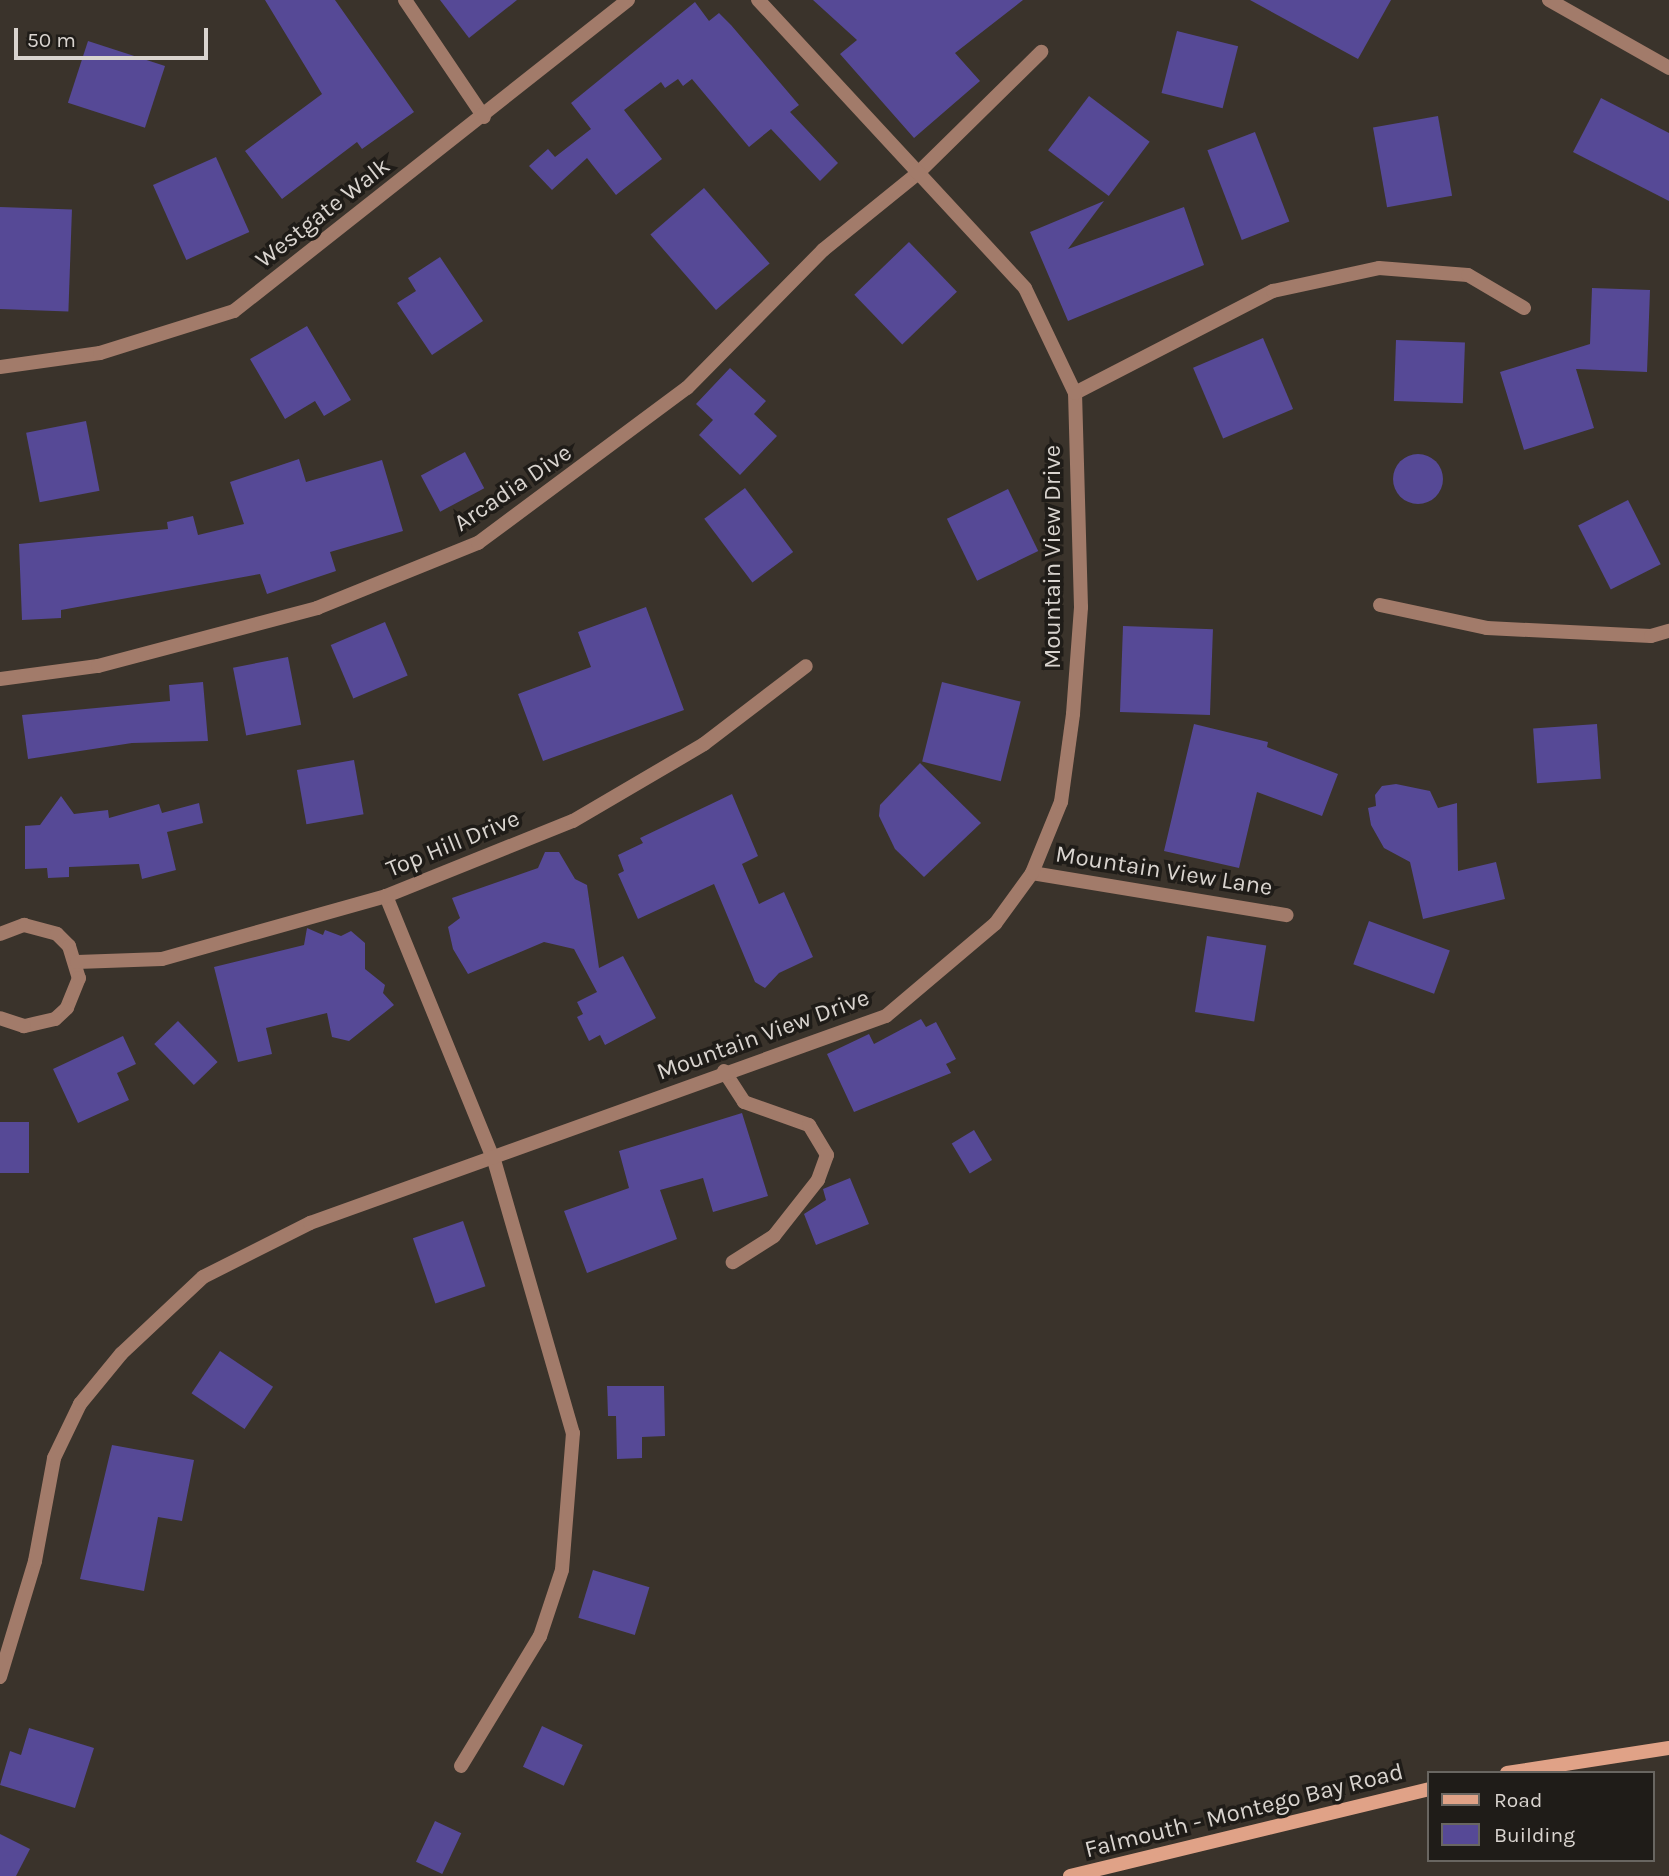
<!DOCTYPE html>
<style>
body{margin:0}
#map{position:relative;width:1669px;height:1876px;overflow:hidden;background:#3a332b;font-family:Karla,sans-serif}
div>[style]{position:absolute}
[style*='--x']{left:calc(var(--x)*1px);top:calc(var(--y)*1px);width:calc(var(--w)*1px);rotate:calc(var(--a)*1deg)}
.building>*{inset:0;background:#564996;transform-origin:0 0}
.round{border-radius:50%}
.lane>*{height:14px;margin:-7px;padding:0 7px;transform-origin:7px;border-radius:7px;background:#a27b6a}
.street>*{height:14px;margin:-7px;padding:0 7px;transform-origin:7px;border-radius:7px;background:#a27b6a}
.secondary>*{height:14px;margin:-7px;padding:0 7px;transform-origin:7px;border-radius:7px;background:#e0a287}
span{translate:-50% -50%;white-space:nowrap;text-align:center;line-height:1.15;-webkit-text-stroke:7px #1f1c18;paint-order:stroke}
.street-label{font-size:24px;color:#d9d4cf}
.legend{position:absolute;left:1427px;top:1771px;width:228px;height:91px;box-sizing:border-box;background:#1f1c18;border:2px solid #696661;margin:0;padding:9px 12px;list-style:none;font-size:21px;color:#d9d4cf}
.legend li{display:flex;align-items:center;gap:14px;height:35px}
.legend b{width:35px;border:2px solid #696661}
.scale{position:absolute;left:14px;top:28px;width:194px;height:32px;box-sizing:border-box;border:4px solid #d9d4cf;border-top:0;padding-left:9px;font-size:21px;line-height:24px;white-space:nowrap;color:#d9d4cf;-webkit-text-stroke:5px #1f1c18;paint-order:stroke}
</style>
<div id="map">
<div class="building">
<div style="clip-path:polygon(265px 0,335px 0,414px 112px,362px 149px,357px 142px,282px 199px,245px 151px,322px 94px)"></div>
<div style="clip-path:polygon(440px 0,517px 0,469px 38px)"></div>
<div style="clip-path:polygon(813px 0,1023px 0,955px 53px,980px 81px,914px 138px,840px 54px,857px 40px)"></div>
<div style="clip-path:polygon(1250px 0,1391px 0,1358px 59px)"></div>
<div style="clip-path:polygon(695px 2px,709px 21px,719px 13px,731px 25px,799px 105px,790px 112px,838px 163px,820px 181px,771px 129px,749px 147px,692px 79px,683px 86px,678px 79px,665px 88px,661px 82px,624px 110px,662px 159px,616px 195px,587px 158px,552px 190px,529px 166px,548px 149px,555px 157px,591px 129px,571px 103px)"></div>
<div style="left:1177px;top:31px;width:63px;height:64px;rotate:14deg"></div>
<div style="left:88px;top:41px;width:81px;height:65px;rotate:18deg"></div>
<div style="left:1089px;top:96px;width:76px;height:68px;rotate:37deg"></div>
<div style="clip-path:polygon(1601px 98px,1669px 133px,1669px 201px,1573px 152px)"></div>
<div style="left:1438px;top:116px;width:81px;height:66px;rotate:80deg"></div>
<div style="left:1255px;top:132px;width:96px;height:51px;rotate:69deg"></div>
<div style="left:216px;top:157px;width:82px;height:69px;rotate:66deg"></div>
<div style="left:704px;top:188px;width:100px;height:71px;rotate:49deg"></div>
<div style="clip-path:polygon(1104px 201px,1068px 249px,1184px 207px,1204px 265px,1068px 321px,1030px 232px)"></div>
<div style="left:0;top:207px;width:72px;height:102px;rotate:2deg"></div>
<div style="left:909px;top:242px;width:69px;height:76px;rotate:46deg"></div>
<div style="clip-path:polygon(440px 257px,483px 321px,432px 355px,397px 303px,416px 291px,408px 278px)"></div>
<div style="clip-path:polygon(1592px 288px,1650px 290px,1647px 372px,1576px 369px,1594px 428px,1524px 450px,1500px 372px,1590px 344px)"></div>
<div style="clip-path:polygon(307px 326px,351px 400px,324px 416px,315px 401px,285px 419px,250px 359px)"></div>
<div style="left:1263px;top:338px;width:77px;height:76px;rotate:67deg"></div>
<div style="left:1396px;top:340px;width:69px;height:61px;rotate:2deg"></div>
<div style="clip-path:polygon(730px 368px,766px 401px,754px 414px,777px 436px,740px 475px,699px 435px,713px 420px,696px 404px)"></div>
<div style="left:86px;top:421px;width:71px;height:61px;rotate:79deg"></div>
<div style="left:465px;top:452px;width:41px;height:50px;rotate:62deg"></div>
<div class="round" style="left:1393px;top:454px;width:50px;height:50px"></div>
<div style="clip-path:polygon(299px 459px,306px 482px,382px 460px,403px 531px,330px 552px,336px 571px,267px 594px,260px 574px,61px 610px,61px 618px,22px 620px,19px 544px,168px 529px,167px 522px,193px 516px,198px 535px,244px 524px,230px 482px)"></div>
<div style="left:745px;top:488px;width:80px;height:51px;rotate:53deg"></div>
<div style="left:1008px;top:489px;width:69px;height:68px;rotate:64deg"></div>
<div style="left:1628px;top:500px;width:72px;height:56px;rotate:63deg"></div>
<div style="clip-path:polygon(646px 607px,684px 710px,543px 761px,518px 694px,591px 667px,578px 632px)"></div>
<div style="left:385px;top:622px;width:58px;height:59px;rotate:67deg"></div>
<div style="left:1123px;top:626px;width:90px;height:86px;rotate:2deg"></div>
<div style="left:288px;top:657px;width:69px;height:56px;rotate:79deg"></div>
<div style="clip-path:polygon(203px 682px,208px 741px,132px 743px,28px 759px,22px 715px,170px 701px,169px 685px)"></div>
<div style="left:942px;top:682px;width:81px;height:82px;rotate:14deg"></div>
<div style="clip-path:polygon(1194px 724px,1268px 742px,1267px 747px,1338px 774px,1322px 816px,1257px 792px,1239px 868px,1164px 851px)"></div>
<div style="left:1597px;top:724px;width:55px;height:64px;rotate:86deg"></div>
<div style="left:354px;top:760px;width:55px;height:58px;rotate:80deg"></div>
<div style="clip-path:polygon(920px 763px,981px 823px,924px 877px,895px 849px,879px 816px,880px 805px)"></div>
<div style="clip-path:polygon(1396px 784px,1430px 791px,1438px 808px,1457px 803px,1458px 871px,1496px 862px,1505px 899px,1423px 919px,1410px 862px,1384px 848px,1371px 825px,1368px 808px,1376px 806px,1375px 795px,1382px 786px)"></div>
<div style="clip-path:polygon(732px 794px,758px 856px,742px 864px,759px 904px,784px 892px,813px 957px,779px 973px,765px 988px,755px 982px,714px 884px,638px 919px,618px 874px,624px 871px,618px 855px,643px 843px,640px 838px)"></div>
<div style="clip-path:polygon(61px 796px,74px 814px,108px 810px,109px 818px,159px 804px,162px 813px,199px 803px,203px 823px,167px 832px,176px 870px,142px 879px,139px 864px,69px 867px,69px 877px,48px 878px,47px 868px,25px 869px,25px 826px,40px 825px)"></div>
<div style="clip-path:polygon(545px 852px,559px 852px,575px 879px,587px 885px,599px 968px,623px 956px,656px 1018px,605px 1045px,600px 1035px,589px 1041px,577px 1017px,583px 1014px,577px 1002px,597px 992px,574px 949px,544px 942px,468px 974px,453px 949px,448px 927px,460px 918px,452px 898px,538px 868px)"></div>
<div style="left:1369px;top:921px;width:86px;height:46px;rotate:20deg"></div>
<div style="clip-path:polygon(307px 928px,323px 935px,325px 930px,341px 936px,351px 931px,365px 943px,365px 969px,385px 985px,383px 993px,394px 1005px,349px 1041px,332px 1037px,327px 1013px,266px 1028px,272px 1054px,238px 1062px,214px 967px,304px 945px)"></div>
<div style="left:1207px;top:936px;width:60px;height:77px;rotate:9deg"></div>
<div style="clip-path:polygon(921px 1019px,926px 1027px,936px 1022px,956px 1059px,946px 1064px,951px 1073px,854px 1112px,827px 1054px,869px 1034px,874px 1044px)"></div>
<div style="left:178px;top:1021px;width:57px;height:33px;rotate:46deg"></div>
<div style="clip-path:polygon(123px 1036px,136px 1064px,117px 1073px,129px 1100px,78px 1123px,53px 1069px)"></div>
<div style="clip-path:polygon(742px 1113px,768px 1196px,713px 1212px,703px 1178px,660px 1190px,677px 1239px,587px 1273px,564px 1211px,629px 1188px,619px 1151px)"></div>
<div style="left:0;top:1122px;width:29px;height:51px"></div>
<div style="left:974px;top:1130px;width:35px;height:26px;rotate:59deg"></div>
<div style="clip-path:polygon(850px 1178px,869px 1224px,816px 1245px,804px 1214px,826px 1200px,823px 1189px)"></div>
<div style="left:463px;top:1221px;width:69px;height:53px;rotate:71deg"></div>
<div style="left:220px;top:1351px;width:64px;height:51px;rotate:34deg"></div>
<div style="clip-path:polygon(607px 1386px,664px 1386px,665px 1436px,642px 1437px,642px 1458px,617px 1459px,616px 1416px,608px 1416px)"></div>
<div style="clip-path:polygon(112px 1445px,194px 1460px,182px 1521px,158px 1517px,144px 1591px,80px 1579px)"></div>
<div style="left:593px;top:1570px;width:59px;height:50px;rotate:17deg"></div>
<div style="left:542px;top:1726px;width:45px;height:45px;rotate:25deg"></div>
<div style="clip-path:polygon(29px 1728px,94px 1748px,75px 1808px,0 1785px,10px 1751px,21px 1755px)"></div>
<div style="left:435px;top:1821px;width:29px;height:45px;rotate:25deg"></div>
<div style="clip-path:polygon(0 1834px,30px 1849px,16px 1876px,0 1876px)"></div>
</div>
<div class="lane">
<div style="--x:724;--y:1071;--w:37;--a:57"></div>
<div style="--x:744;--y:1102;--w:69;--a:19.5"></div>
<div style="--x:809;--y:1125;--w:35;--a:59"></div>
<div style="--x:827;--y:1155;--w:27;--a:110"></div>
<div style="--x:818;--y:1180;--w:71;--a:128.2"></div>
<div style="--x:774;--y:1236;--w:49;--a:147.6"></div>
</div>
<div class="street">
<div style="--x:405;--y:0;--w:141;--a:56"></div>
<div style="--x:1549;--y:0;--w:138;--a:29.5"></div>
<div style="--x:0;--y:367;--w:101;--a:-8"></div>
<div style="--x:100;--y:353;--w:140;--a:-17.4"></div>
<div style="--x:234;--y:311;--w:502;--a:-38.29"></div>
<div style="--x:1075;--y:393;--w:223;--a:-27.3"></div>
<div style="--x:1273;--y:291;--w:108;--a:-12.2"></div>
<div style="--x:1379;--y:268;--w:89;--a:4.5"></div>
<div style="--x:1468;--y:275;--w:65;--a:30.5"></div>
<div style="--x:1380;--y:605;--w:109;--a:12.1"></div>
<div style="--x:1487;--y:628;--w:164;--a:2.8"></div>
<div style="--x:1651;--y:636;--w:19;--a:-16"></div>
<div style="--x:0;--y:679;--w:99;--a:-7.6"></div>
<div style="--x:98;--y:666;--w:227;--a:-14.8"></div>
<div style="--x:317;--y:608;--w:174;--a:-22"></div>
<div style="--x:478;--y:543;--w:260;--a:-36.6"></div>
<div style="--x:687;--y:388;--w:194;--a:-45.4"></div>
<div style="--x:823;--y:250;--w:122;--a:-39"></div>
<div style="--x:918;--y:173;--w:173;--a:-44.5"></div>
<div style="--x:1032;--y:873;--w:258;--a:9.4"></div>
<div style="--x:386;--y:896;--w:285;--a:67.8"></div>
<div style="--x:494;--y:1160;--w:284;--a:73.9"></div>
<div style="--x:573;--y:1433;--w:137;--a:94.6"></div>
<div style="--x:562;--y:1570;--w:70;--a:108.4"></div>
<div style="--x:540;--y:1636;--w:152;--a:121.3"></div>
<div style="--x:0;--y:934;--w:26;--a:-21"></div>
<div style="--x:24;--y:925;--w:34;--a:15"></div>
<div style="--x:57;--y:934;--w:17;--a:45"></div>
<div style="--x:69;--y:946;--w:34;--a:73"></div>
<div style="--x:79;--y:978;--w:32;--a:112"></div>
<div style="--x:67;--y:1008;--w:16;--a:137"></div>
<div style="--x:55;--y:1019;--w:32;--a:167"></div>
<div style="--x:24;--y:1026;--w:25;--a:-162"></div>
<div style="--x:77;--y:962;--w:85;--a:-2"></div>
<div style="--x:162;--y:959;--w:233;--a:-15.7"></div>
<div style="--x:386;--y:896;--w:201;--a:-21.9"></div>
<div style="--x:573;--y:821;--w:152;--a:-30.4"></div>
<div style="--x:704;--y:744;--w:128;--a:-37.4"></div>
<div style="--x:0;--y:1677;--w:121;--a:-73.2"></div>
<div style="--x:35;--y:1561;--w:105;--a:-79.5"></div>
<div style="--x:54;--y:1458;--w:60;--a:-64.3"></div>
<div style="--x:80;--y:1404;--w:65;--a:-50.6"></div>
<div style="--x:121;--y:1354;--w:112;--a:-43.2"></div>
<div style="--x:203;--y:1277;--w:120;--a:-26.8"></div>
<div style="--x:310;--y:1223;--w:612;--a:-19.77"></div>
<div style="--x:886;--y:1016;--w:143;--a:-40.2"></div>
<div style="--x:995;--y:924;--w:63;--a:-54"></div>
<div style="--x:1032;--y:873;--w:77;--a:-67.8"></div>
<div style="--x:1061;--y:802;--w:89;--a:-82.2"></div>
<div style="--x:1073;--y:714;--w:107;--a:-85.7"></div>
<div style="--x:1081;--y:607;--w:214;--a:-91.6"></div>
<div style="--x:1075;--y:393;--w:116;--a:-115.5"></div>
<div style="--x:1025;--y:288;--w:393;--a:-132.8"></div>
</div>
<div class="secondary">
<div style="--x:1507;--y:1773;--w:164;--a:-8.8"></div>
<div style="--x:1070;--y:1876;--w:369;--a:-13.6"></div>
</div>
<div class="street-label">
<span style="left:323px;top:213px;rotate:-38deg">Westgate Walk</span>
<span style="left:513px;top:488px;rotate:-34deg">Arcadia Dive</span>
<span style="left:1053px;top:557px;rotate:-90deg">Mountain View Drive</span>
<span style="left:453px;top:844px;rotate:-22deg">Top Hill Drive</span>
<span style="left:1164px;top:871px;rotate:9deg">Mountain View Lane</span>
<span style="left:763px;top:1035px;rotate:-20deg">Mountain View Drive</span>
<span style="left:1244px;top:1811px;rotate:-14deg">Falmouth - Montego Bay Road</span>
</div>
<ul class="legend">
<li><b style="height:9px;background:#e0a287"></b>Road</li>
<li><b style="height:19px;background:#564996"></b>Building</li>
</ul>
<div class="scale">50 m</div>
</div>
